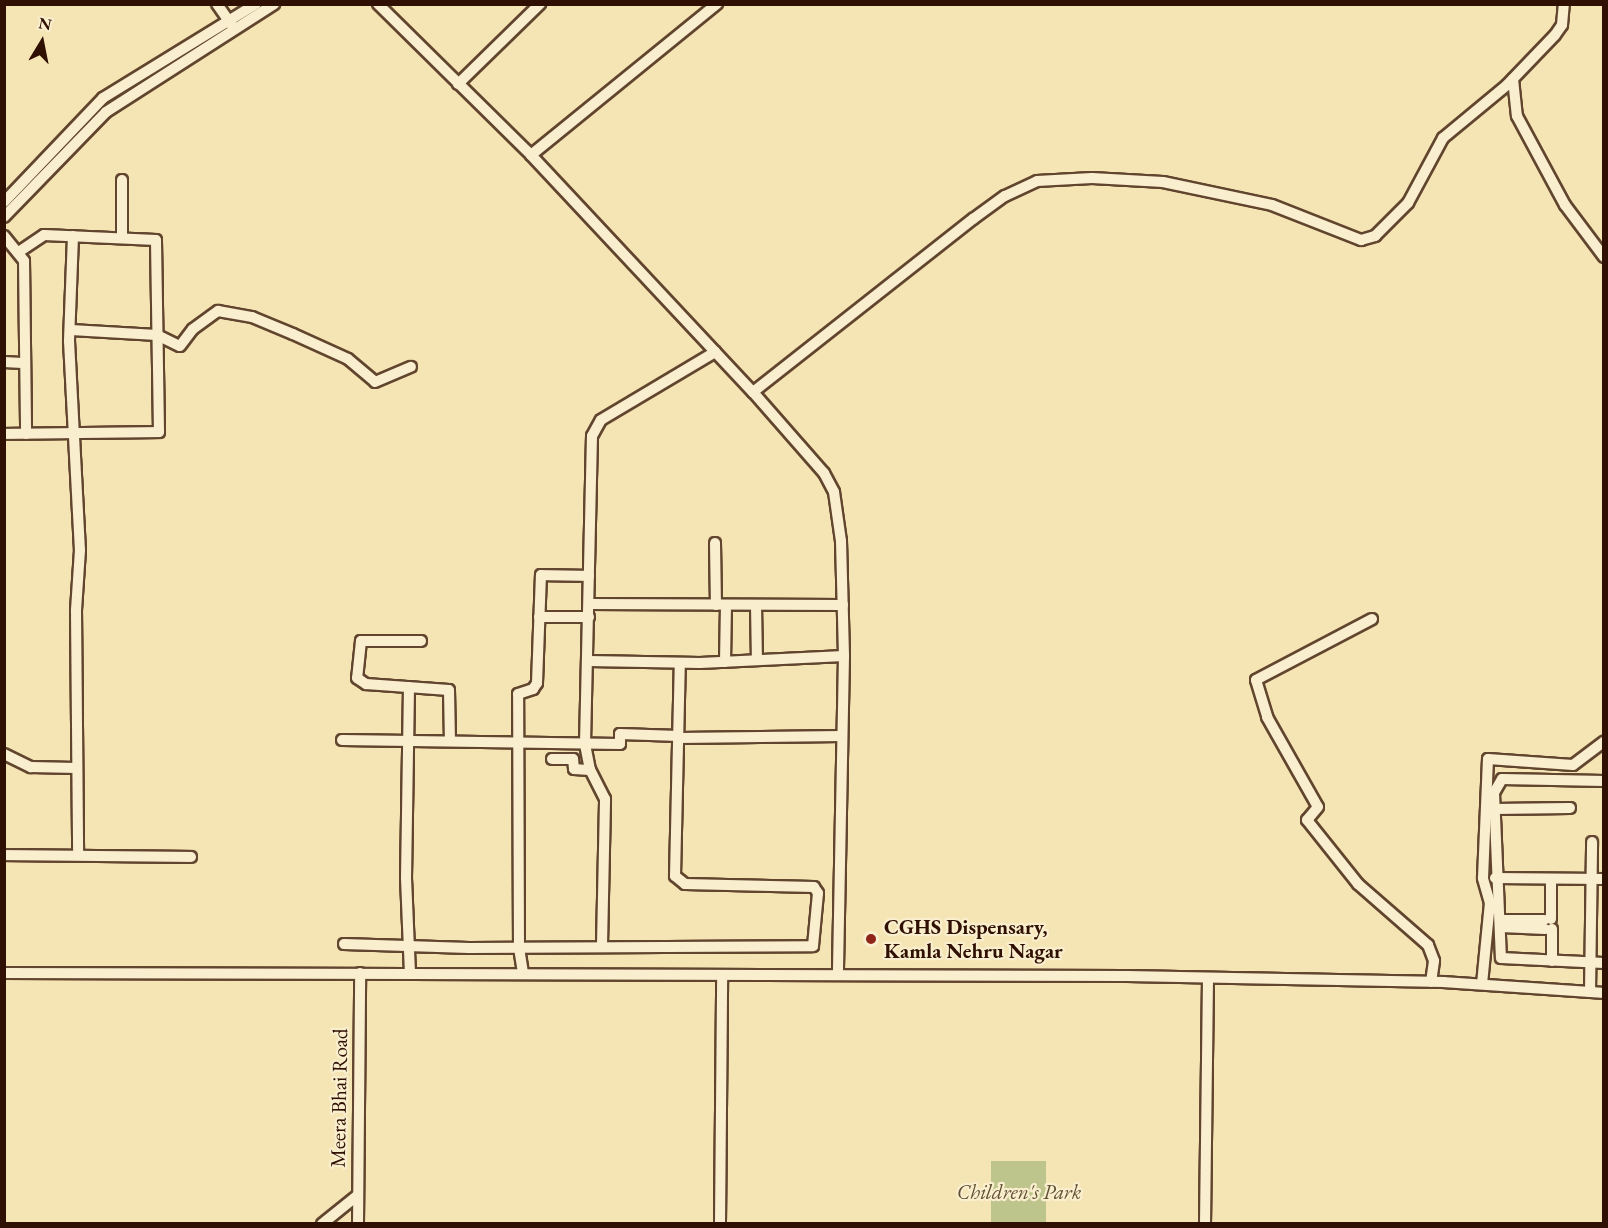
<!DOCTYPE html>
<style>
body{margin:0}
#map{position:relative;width:1608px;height:1228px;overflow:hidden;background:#f6e5b4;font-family:"EB Garamond",serif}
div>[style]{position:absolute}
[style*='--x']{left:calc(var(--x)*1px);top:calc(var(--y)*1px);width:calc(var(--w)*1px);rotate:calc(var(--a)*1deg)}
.green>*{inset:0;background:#bdc48c;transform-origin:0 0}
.roads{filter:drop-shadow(2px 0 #61452e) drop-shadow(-2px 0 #61452e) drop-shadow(0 2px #61452e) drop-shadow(0 -2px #61452e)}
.minor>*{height:10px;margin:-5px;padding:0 5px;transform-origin:5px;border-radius:5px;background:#f9eece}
.dots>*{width:16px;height:16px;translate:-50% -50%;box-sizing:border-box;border:3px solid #f9eece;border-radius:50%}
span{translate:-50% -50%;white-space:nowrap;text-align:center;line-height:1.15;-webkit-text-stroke:4.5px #f9eece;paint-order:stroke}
.poi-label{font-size:21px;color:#2f1002;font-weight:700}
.left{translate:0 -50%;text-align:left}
.street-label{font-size:21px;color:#2f1002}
.park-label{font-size:21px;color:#614f32;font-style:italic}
.frame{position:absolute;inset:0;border:6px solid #2f1002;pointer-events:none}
.north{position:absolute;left:12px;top:12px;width:60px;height:60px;-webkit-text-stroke:4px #f9eece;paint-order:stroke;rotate:10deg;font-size:16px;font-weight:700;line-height:24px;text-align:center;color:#2f1002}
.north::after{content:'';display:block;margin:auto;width:21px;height:27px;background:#2f1002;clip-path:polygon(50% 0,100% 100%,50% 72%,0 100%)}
</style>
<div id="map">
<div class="green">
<div style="left:991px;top:1161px;width:55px;height:62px"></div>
</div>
<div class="roads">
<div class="minor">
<div style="--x:217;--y:4;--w:29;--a:55"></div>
<div style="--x:378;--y:4;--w:215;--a:44.6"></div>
<div style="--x:531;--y:155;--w:325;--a:46.9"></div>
<div style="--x:753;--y:392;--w:108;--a:48.8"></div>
<div style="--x:824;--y:473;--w:21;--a:62"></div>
<div style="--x:834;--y:492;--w:49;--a:81.9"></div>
<div style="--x:841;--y:541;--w:115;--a:88.5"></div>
<div style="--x:844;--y:656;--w:319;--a:91.1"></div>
<div style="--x:1513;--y:79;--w:37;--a:84"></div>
<div style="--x:1517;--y:116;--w:101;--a:61.7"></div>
<div style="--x:1565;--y:205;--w:65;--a:53.1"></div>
<div style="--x:458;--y:84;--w:115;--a:-44.3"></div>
<div style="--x:531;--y:155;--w:240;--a:-39.1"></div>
<div style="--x:4;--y:202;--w:144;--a:-46.4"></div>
<div style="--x:103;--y:98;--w:180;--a:-31.6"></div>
<div style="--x:4;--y:217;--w:146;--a:-45.8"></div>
<div style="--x:106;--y:112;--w:200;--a:-32.7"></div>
<div style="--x:4;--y:236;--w:32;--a:51"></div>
<div style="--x:24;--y:261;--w:173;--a:89.3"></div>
<div style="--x:73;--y:236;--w:105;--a:92.2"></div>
<div style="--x:69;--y:341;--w:209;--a:87"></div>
<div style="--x:80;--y:550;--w:60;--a:93.8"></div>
<div style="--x:76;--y:610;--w:244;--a:89.5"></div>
<div style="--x:122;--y:236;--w:56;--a:-90"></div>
<div style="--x:71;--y:330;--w:86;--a:3.3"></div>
<div style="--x:157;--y:335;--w:25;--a:26"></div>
<div style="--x:180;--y:346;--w:21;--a:-53"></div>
<div style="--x:193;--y:329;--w:31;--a:-36"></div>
<div style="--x:218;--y:311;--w:35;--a:10"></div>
<div style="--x:252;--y:317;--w:44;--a:22.5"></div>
<div style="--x:293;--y:334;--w:60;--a:24.4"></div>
<div style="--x:348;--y:359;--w:35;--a:40"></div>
<div style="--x:375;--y:382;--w:39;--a:-23"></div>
<div style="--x:4;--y:362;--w:18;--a:3"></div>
<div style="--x:753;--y:392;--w:280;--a:-38.2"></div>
<div style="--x:973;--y:219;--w:39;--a:-36"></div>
<div style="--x:1005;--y:196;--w:35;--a:-25"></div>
<div style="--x:1037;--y:181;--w:55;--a:-3.1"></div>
<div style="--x:1092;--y:178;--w:71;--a:3.2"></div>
<div style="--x:1163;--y:182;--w:111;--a:11.9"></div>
<div style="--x:1272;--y:205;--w:96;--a:21.5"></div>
<div style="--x:1361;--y:240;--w:15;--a:-16"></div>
<div style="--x:1375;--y:236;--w:47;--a:-45"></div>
<div style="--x:1408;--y:203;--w:74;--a:-61.7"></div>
<div style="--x:1443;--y:138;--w:83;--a:-39.6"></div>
<div style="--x:1507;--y:85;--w:69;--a:-46.2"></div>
<div style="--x:1555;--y:35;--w:12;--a:-55"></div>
<div style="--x:1562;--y:25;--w:21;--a:-85"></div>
<div style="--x:4;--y:434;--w:155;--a:-0.7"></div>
<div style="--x:159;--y:432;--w:192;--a:-90.9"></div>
<div style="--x:156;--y:240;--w:112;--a:-177.4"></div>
<div style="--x:44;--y:235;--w:29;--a:146"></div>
<div style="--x:715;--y:543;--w:62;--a:89.1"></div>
<div style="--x:589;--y:604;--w:254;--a:0.2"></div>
<div style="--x:756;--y:605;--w:55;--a:89"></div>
<div style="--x:539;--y:617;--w:50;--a:0"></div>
<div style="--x:1372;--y:619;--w:131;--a:152.3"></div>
<div style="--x:1256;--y:680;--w:39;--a:73"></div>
<div style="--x:1267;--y:717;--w:103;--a:60.5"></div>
<div style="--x:1318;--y:807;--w:17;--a:130"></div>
<div style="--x:1307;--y:820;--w:82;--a:51.4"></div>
<div style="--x:1358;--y:884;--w:93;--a:41.1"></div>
<div style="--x:1428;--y:945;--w:17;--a:69"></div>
<div style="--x:1434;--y:961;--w:21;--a:98"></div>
<div style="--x:421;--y:641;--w:60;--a:180"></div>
<div style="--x:361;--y:641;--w:37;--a:96"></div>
<div style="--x:357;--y:678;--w:11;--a:34"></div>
<div style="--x:366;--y:684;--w:83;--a:4.1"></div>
<div style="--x:449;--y:690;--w:51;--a:88.9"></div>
<div style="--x:589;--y:661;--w:111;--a:1"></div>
<div style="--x:700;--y:663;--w:144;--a:-2.8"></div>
<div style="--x:725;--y:662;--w:57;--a:-89"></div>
<div style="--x:409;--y:687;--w:191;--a:90.9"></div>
<div style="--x:406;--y:878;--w:95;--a:87.6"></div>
<div style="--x:679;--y:738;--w:163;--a:-0.7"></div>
<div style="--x:342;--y:740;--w:278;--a:0.8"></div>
<div style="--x:620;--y:744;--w:10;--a:-90"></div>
<div style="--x:620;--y:734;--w:59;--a:1.9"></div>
<div style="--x:4;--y:754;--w:30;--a:26"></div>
<div style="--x:31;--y:767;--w:45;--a:1.3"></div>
<div style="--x:552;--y:759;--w:21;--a:0"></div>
<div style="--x:573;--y:759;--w:10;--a:84"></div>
<div style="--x:574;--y:769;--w:16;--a:4"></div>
<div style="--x:1604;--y:781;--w:102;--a:-178.9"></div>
<div style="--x:1502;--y:779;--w:16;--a:120"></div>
<div style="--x:1494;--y:793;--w:165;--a:87.6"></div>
<div style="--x:1501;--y:958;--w:103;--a:2.8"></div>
<div style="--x:1494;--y:809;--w:76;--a:-0.8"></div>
<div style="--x:4;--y:855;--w:187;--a:0.6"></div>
<div style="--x:1495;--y:878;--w:109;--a:0.5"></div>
<div style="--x:1551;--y:879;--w:40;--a:90"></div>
<div style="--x:1501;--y:920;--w:43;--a:0"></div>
<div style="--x:1501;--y:927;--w:44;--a:2.6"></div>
<div style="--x:344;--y:944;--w:125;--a:1.8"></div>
<div style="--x:469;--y:948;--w:344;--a:-0.3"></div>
<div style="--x:813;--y:946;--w:53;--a:-84.6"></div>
<div style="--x:818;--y:893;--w:7;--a:-124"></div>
<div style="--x:814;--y:887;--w:129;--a:-178.7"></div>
<div style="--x:685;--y:884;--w:13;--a:-141"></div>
<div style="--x:675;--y:876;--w:213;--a:-88.7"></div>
<div style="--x:602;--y:945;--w:146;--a:-88.8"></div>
<div style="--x:605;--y:799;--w:33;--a:-117"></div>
<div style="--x:590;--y:770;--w:26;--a:-101"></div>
<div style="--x:585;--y:744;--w:308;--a:-88.7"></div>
<div style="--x:592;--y:436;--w:18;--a:-61"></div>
<div style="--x:601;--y:420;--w:133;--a:-30.8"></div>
<div style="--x:1552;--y:961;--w:32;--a:-90"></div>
<div style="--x:4;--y:973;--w:1123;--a:0.15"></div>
<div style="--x:1127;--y:976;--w:317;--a:1.1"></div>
<div style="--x:1444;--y:982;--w:160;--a:3.9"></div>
<div style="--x:523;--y:973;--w:25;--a:-99"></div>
<div style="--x:519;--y:948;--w:254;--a:-90.2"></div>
<div style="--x:518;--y:694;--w:16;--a:-18"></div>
<div style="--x:533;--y:689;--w:7;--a:-56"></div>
<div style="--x:537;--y:683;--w:108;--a:-87.9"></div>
<div style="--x:541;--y:575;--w:48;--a:1.2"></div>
<div style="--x:1482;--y:984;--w:81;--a:-84.4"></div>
<div style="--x:1490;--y:903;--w:26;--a:-106"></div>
<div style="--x:1483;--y:878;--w:119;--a:-87.6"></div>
<div style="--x:1488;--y:759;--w:85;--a:4"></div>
<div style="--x:1573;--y:765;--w:39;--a:-37"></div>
<div style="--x:1590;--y:992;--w:150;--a:-89.2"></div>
<div style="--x:322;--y:1224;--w:46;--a:-38.9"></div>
<div style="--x:358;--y:1224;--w:251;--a:-89.5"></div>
<div style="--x:720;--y:1224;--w:248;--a:-89.5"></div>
<div style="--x:1205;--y:1224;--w:246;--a:-89.3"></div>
</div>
</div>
<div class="dots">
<div style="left:871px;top:939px;background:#8f2418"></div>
</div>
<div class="poi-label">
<span class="left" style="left:884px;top:939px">CGHS Dispensary,<br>Kamla Nehru Nagar</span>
</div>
<div class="street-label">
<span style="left:339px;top:1098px;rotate:-89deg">Meera Bhai Road</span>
</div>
<div class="park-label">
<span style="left:1019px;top:1192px">Children's Park</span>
</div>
<div class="frame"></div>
<div class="north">N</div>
</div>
